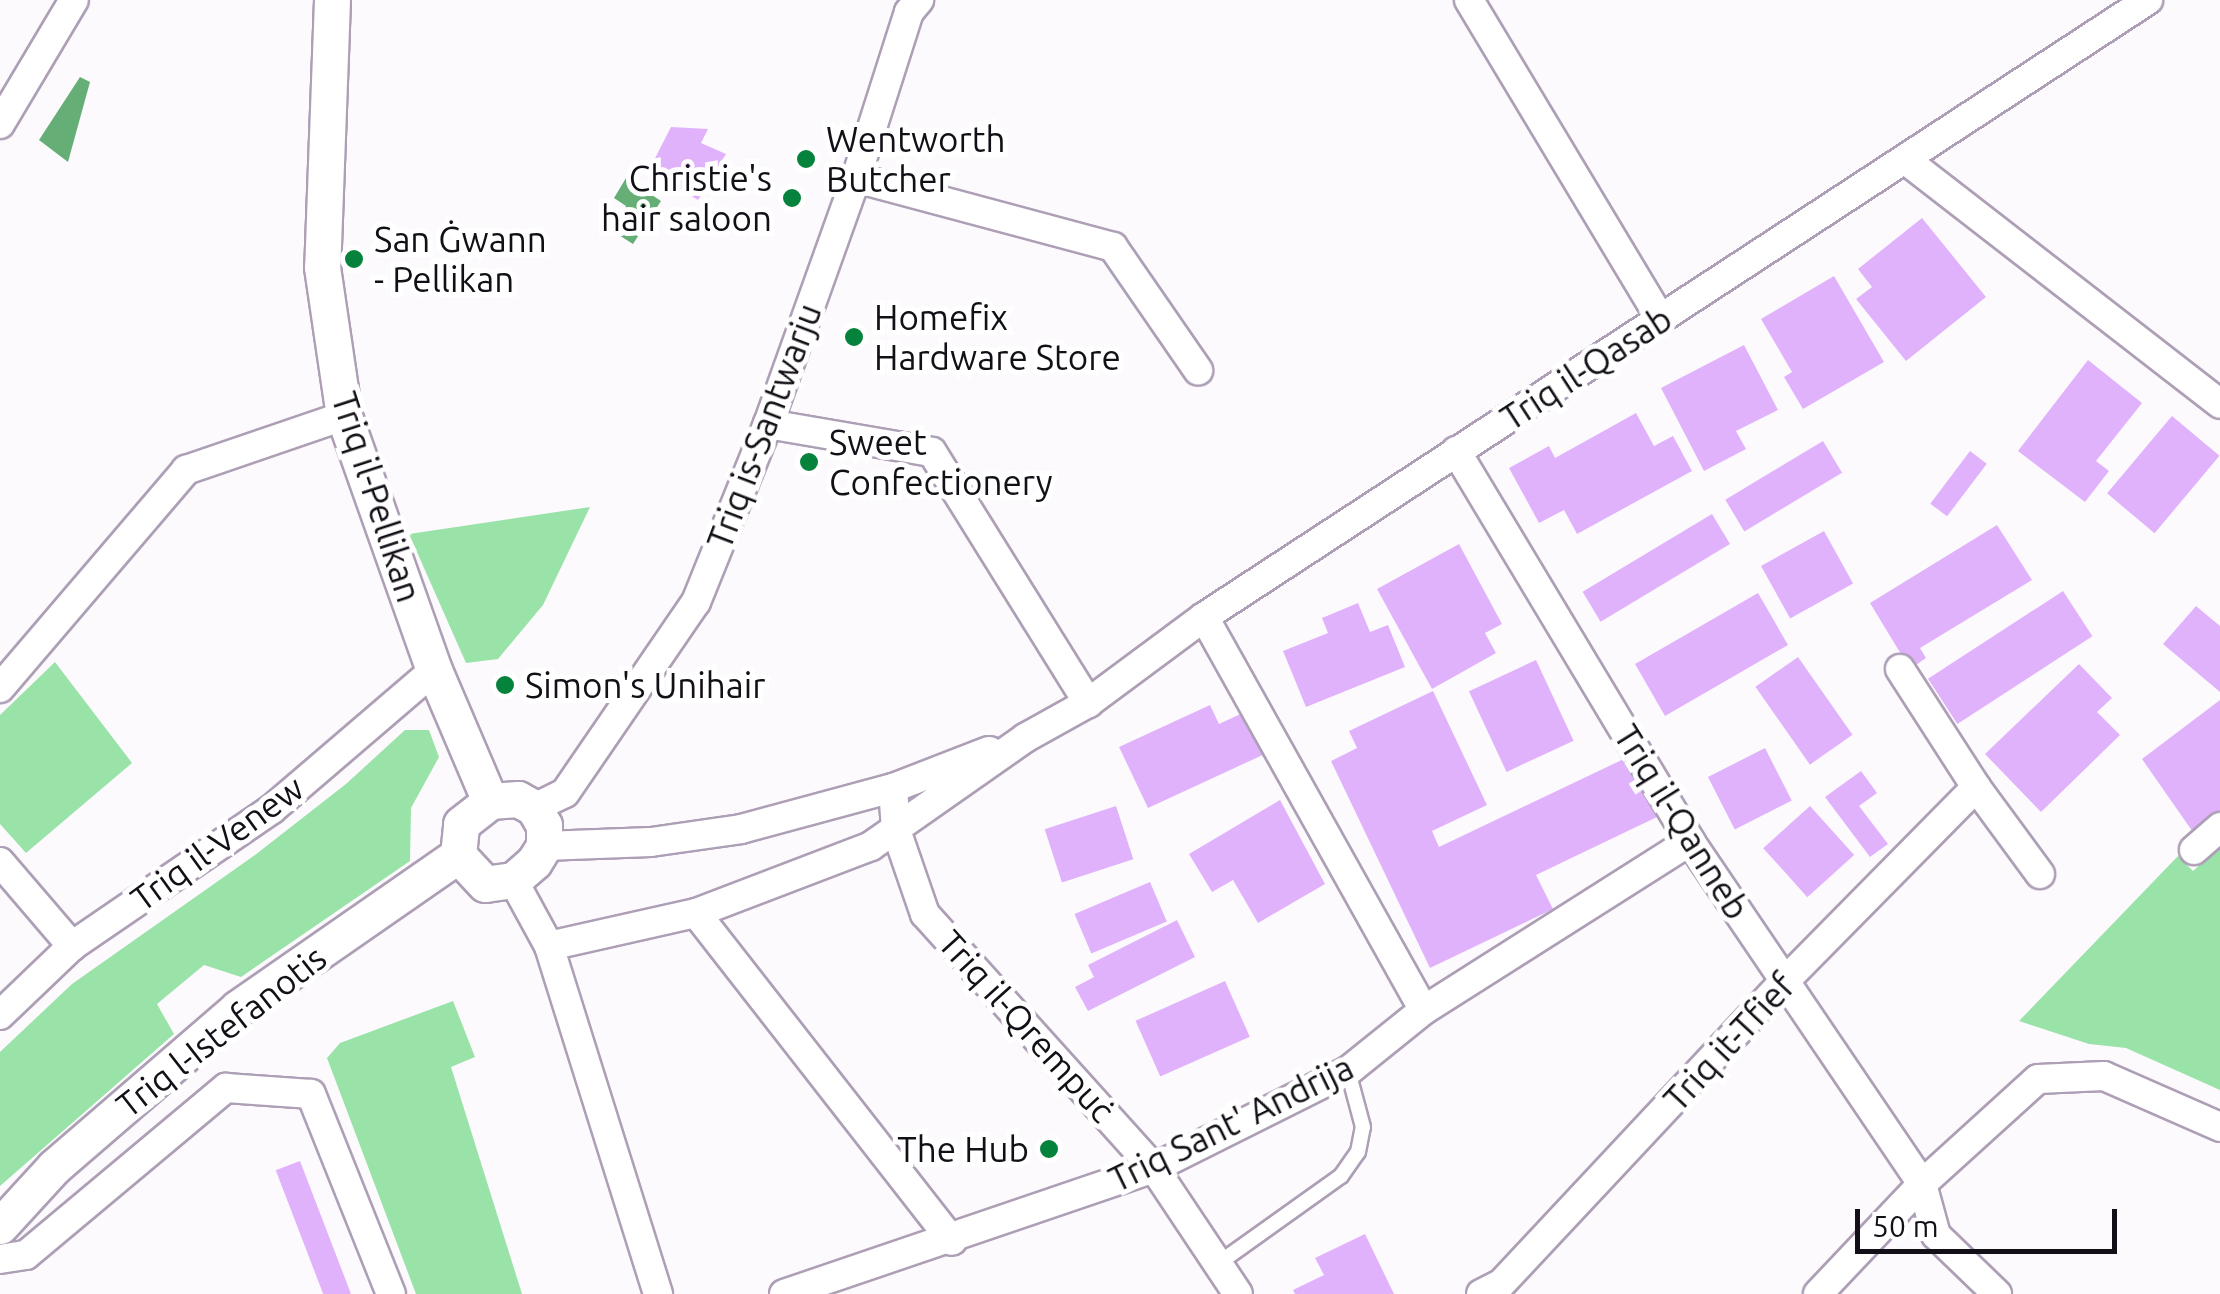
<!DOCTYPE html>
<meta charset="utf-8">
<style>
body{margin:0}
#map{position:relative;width:2220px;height:1294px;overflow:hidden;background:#fdfafe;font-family:Ubuntu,sans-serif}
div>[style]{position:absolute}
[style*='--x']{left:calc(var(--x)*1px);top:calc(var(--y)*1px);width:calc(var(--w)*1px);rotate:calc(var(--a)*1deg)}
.green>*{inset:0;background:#99e2a8}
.water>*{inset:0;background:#65af76}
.building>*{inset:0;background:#e1b2fc;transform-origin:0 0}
.roads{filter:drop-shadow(2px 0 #ad9fb5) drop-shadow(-2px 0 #ad9fb5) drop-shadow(0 2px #ad9fb5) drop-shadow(0 -2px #ad9fb5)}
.service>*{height:14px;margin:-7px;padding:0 7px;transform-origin:7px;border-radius:7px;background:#fff}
.minor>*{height:28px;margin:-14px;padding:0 14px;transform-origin:14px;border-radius:14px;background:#fff}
.tertiary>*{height:35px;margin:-17.5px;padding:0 17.5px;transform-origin:17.5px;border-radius:17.5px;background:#fff}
.dots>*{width:28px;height:28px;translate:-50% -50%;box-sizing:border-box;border:5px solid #fff;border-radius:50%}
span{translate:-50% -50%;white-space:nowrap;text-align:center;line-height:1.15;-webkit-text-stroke:10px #fff;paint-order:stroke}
.poi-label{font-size:35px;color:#130f16}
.left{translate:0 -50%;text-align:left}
.right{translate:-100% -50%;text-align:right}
.street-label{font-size:35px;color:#130f16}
.scale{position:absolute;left:1855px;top:1209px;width:262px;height:45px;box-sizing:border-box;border:5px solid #130f16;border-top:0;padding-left:12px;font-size:30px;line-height:35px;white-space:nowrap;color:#130f16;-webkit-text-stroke:8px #fff;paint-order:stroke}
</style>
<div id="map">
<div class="green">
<div style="clip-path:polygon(590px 507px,543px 605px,498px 659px,466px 663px,409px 534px)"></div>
<div style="clip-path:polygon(55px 662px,132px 763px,26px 853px,0 824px,0 715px)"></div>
<div style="clip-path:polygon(405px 730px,429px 730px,439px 757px,411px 808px,410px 861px,241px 977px,204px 965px,157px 1004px,174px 1034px,0 1186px,0 1052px,72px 984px,255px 855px,346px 784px)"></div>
<div style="clip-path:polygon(2220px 847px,2220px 1090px,2126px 1048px,2089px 1044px,2019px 1021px,2178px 856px,2193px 871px)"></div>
<div style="clip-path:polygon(453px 1001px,475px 1057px,451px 1067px,522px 1294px,416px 1294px,327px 1058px,340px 1043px)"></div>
</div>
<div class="water">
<div style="clip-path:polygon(80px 77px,90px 82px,68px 162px,39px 140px)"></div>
<div style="clip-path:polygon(626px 178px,661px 201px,633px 244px,611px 230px,626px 206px,614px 198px)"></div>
</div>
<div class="building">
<div style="clip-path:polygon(671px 127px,708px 129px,701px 143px,726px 154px,698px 200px,649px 170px)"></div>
<div style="clip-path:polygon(1922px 218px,1986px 297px,1906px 361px,1856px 299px,1872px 287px,1858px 269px)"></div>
<div style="clip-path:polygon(1834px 276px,1884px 362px,1803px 409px,1784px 377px,1792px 372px,1761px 319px)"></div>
<div style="clip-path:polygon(1744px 345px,1778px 410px,1736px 431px,1746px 449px,1704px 471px,1661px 388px)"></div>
<div style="clip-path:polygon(2088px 360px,2142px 403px,2096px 461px,2109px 471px,2085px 502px,2018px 451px)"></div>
<div style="clip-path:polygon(1636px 413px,1654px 446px,1673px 436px,1692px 471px,1577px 534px,1564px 510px,1539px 523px,1509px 468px,1549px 446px,1555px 458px)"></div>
<div style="left:2172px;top:416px;width:62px;height:101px;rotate:40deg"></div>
<div style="left:1823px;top:441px;width:37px;height:114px;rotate:59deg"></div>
<div style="left:1970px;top:451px;width:21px;height:66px;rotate:37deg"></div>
<div style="left:1712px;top:514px;width:35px;height:151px;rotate:59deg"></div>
<div style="clip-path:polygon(1997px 525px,2032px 580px,1920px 648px,1926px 658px,1910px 669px,1870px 603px)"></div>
<div style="left:1824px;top:531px;width:60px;height:72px;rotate:61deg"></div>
<div style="clip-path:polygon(1459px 544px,1502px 624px,1485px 633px,1496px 653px,1432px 689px,1377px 589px)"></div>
<div style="left:2063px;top:591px;width:54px;height:161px;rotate:57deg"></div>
<div style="left:1758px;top:593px;width:60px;height:142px;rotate:60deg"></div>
<div style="clip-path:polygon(1358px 603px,1370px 632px,1388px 625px,1405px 667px,1306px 707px,1283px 651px,1328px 633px,1322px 618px)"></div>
<div style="clip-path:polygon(2196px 606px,2220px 626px,2220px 692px,2163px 644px)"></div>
<div style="left:1798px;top:657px;width:95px;height:52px;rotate:55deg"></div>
<div style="left:1536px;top:660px;width:89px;height:74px;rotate:65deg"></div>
<div style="clip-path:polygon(2079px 664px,2112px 698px,2097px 712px,2120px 735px,2041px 812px,1985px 754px)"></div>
<div style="clip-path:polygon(1433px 691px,1487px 805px,1432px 831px,1439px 847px,1628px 757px,1657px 817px,1536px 875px,1553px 909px,1430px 968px,1331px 761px,1357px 748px,1349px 731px)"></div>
<div style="clip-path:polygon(2220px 700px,2220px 816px,2195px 835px,2142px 759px)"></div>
<div style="clip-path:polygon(1210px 705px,1219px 724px,1247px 711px,1267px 753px,1148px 808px,1119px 747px)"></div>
<div style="left:1765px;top:748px;width:59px;height:64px;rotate:63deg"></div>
<div style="clip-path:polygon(1861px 771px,1877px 793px,1859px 806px,1888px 844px,1870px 857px,1825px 797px)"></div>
<div style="clip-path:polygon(1280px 800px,1325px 884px,1258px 923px,1233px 880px,1212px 892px,1189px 854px)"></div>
<div style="left:1116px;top:806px;width:56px;height:75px;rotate:72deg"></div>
<div style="left:1810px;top:806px;width:66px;height:63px;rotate:48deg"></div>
<div style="left:1150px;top:882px;width:43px;height:82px;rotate:67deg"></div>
<div style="clip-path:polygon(1177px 920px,1195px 957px,1088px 1011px,1075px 987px,1094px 977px,1088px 965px)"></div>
<div style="left:1225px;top:981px;width:61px;height:98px;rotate:66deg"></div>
<div style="left:300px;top:1161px;width:142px;height:26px;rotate:69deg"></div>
<div style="clip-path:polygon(1365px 1234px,1394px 1294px,1295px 1294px,1293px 1290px,1324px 1275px,1315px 1258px)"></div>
</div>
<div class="roads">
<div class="service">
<div style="--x:1219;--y:1263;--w:150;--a:-35.5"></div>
<div style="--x:1341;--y:1176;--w:29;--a:-55"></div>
<div style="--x:1358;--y:1152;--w:25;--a:-79"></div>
<div style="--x:1363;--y:1127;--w:58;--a:-105"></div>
</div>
<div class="minor">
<div style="--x:1469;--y:0;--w:372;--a:59"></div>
<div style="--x:0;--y:124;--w:144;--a:-59.2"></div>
<div style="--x:1907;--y:161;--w:396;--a:37.8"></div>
<div style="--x:856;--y:178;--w:266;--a:15"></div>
<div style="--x:1113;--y:247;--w:150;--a:55.4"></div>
<div style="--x:768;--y:424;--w:166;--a:9.7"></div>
<div style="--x:932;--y:452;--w:296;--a:58.1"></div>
<div style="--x:1456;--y:451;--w:455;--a:59"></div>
<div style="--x:1690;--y:841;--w:414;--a:55.9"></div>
<div style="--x:1922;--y:1184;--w:53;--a:74.6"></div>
<div style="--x:1936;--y:1235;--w:85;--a:44"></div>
<div style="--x:1204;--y:617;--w:450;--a:60.8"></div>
<div style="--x:1900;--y:669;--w:140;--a:57.2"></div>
<div style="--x:1976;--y:787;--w:108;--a:53.7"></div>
<div style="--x:0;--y:688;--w:287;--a:-49.5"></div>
<div style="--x:186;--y:470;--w:167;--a:-18.9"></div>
<div style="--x:893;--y:788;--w:42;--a:85.9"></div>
<div style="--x:896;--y:830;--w:89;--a:71"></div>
<div style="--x:925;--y:914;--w:342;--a:48"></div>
<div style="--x:1154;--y:1168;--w:151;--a:56.3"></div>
<div style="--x:534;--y:808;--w:34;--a:-26"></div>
<div style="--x:565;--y:793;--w:232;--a:-55.6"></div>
<div style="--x:696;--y:602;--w:192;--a:-68"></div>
<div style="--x:768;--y:424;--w:261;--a:-70.3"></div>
<div style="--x:856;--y:178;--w:174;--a:-72.3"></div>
<div style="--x:909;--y:12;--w:16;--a:-50"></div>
<div style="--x:544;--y:846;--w:107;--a:-2.1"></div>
<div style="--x:651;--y:842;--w:91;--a:-8.2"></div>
<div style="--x:741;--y:829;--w:157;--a:-15.1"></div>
<div style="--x:893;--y:788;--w:103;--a:-21.1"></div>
<div style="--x:2194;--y:850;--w:35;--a:-41"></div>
<div style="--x:0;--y:862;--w:111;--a:49.4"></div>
<div style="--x:513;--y:880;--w:75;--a:61.4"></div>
<div style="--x:549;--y:946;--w:365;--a:72.6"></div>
<div style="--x:696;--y:913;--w:416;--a:52"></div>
<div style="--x:549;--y:946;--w:151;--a:-12.7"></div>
<div style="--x:696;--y:913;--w:187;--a:-20.9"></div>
<div style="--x:871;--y:846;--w:188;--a:-35"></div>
<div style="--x:1025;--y:738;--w:72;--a:-29.1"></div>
<div style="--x:1088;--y:703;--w:144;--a:-36.6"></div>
<div style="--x:1204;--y:617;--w:1128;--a:-33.17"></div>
<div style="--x:0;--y:1015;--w:100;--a:-43.8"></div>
<div style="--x:72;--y:946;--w:242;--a:-34.4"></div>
<div style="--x:272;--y:809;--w:213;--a:-40.6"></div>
<div style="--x:0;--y:1259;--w:26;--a:-9"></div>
<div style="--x:26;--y:1255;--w:261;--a:-39.9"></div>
<div style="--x:226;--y:1088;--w:85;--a:4"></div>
<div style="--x:311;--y:1094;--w:215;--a:68.2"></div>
<div style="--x:784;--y:1294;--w:391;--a:-18.8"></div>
<div style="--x:1154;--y:1168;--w:217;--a:-26.6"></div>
<div style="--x:1348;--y:1071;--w:97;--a:-38.8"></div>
<div style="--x:1424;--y:1010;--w:315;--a:-32.4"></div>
<div style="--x:1481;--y:1294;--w:22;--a:-27"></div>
<div style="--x:1501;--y:1284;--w:412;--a:-46.9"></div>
<div style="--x:1783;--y:983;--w:275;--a:-45.4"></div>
<div style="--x:1818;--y:1294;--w:151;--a:-46.6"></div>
<div style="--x:1922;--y:1184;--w:156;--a:-42.2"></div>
<div style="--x:2038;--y:1079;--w:66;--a:-2.6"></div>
<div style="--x:2104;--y:1076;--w:127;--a:23.7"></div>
</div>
<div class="tertiary">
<div style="--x:332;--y:0;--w:267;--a:92.1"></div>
<div style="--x:322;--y:267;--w:151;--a:81.6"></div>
<div style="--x:344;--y:416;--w:269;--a:70.5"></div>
<div style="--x:434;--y:670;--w:142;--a:66.9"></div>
<div style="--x:518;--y:799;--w:18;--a:29"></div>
<div style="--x:534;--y:808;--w:20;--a:60"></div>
<div style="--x:544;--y:825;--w:21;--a:90"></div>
<div style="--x:544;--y:846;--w:19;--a:122"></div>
<div style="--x:534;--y:862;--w:28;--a:139"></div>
<div style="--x:513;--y:880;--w:28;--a:172"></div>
<div style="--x:485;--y:884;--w:40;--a:-133"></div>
<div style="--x:458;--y:855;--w:31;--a:-84"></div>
<div style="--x:461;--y:824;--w:37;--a:-38"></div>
<div style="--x:490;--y:801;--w:28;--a:-4"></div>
<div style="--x:0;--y:1226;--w:80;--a:-47.5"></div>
<div style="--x:54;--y:1167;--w:243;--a:-40.8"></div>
<div style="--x:238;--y:1008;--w:268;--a:-34.8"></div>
</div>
</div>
<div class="dots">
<div style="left:806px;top:159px;background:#05823b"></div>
<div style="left:792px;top:198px;background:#05823b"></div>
<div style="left:354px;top:259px;background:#05823b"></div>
<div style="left:854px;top:337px;background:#05823b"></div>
<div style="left:809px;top:462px;background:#05823b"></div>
<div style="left:505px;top:685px;background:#05823b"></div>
<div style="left:1049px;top:1149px;background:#05823b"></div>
</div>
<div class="poi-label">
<span class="left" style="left:826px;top:159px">Wentworth<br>Butcher</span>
<span class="right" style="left:772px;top:198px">Christie's<br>hair saloon</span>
<span class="left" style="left:374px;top:259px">San Ġwann<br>- Pellikan</span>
<span class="left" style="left:874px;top:337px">Homefix<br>Hardware Store</span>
<span class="left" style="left:829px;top:462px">Sweet<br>Confectionery</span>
<span class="left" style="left:525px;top:685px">Simon's Unihair</span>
<span class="right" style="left:1029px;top:1149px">The Hub</span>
</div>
<div class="street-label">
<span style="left:1586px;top:368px;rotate:-33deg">Triq il-Qasab</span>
<span style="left:764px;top:426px;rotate:-69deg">Triq is-Santwarju</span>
<span style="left:377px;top:497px;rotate:72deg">Triq il-Pellikan</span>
<span style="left:1682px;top:822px;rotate:58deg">Triq il-Qanneb</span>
<span style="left:217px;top:843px;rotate:-36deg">Triq il-Venew</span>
<span style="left:1027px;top:1026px;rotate:48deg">Triq il-Qrempuċ</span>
<span style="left:221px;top:1031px;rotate:-38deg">Triq l-Istefanotis</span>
<span style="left:1729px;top:1042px;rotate:-47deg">Triq it-Tfief</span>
<span style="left:1231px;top:1123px;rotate:-26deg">Triq Sant' Andrija</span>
</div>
<div class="scale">50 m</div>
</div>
